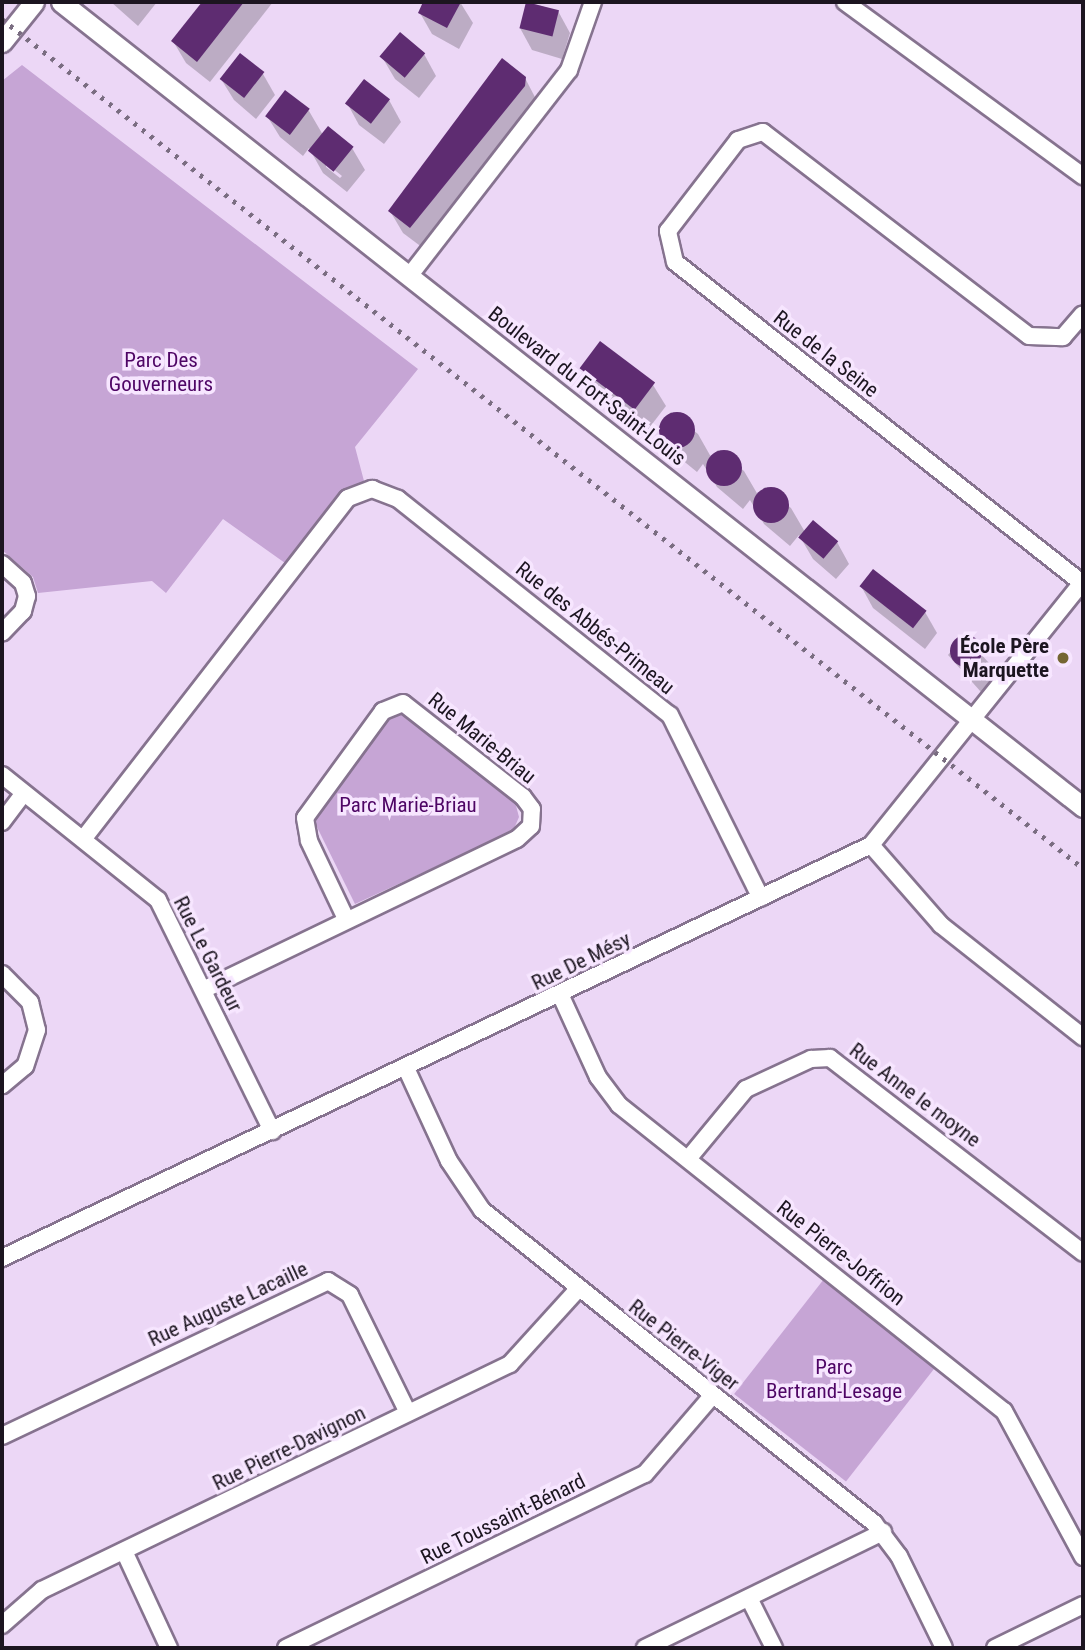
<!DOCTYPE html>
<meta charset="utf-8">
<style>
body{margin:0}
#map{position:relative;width:1085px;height:1650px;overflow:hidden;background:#ecd7f6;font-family:"Roboto Condensed",sans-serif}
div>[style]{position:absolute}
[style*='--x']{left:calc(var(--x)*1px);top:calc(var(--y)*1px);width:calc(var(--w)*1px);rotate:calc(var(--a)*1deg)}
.green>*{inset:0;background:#c6a5d5;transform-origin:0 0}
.shadow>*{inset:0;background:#0003}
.building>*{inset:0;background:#5e2c71;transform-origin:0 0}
.round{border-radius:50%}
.roads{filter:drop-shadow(2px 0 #86738f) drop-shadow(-2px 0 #86738f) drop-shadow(0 2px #86738f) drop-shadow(0 -2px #86738f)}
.minor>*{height:16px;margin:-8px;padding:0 8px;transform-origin:8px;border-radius:8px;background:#fff}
.tertiary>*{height:19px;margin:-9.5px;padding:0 9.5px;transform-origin:9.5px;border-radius:9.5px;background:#fff}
.rail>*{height:4.5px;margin-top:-2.25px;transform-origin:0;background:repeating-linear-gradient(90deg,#7a6d81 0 3.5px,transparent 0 10.5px)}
.dots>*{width:19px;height:19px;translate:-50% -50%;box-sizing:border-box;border:4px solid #f7e6ff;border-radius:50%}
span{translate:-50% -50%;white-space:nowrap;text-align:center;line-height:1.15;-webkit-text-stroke:7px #f7e6ff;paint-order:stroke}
.street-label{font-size:21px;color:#1c1520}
.park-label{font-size:21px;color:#4e0565}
.poi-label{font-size:21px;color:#1c1520;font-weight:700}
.right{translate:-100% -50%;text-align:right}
.frame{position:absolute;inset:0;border:4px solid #1c1520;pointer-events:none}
</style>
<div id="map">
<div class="green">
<div style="clip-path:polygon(22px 65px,418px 369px,355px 447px,364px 481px,336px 496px,285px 563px,223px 519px,166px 593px,152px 581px,38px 593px,33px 577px,2px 550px,2px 81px)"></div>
<div style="clip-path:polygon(401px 713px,515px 802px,519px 817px,513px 831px,355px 904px,314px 821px,389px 717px)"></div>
<div style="left:824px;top:1279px;width:142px;height:146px;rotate:38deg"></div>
</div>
<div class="shadow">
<div style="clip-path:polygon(111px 2px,157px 2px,138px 26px)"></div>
<div style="clip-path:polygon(204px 2px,273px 2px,210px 82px,186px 63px,173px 41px)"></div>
<div style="clip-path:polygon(425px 2px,460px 2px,473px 23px,459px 49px,432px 34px,420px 13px)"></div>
<div style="clip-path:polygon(528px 2px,558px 11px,570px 33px,562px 59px,532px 50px,520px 28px)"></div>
<div style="clip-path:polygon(424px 54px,436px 76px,419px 98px,395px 79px,382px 57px)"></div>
<div style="clip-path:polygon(263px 74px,275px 95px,256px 119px,234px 100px,221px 79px)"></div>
<div style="clip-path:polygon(525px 78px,537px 101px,423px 248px,403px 233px,390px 211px)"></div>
<div style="clip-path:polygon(evenodd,286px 92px,309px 111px,323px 135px,352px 148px,365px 170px,347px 192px,323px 173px,309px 148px,303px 156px,280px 137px,267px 116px,286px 92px,326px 163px,342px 176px,340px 178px,326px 167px,326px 163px)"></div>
<div style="clip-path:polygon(389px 100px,401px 122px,384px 144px,359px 125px,347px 103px)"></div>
<div style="clip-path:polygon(582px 368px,653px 385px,666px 406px,646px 432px,594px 390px)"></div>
<div style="clip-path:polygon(671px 412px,698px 434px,711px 457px,718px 450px,744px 471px,758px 495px,765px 487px,791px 508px,805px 532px,837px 542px,849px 564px,836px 579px,813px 559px,799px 535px,790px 546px,764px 524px,750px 500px,743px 509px,717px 487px,703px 464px,697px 472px,670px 450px,658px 428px)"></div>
<div style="clip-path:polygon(861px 586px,925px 612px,937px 633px,925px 649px,873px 608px)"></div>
<div style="clip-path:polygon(964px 635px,997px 672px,981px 692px,948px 655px)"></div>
</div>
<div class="building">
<div style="clip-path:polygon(202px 2px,244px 2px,197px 62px,171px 41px)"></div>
<div style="clip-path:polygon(423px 2px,461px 2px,447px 28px,418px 13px)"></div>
<div style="left:526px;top:2px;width:34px;height:27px;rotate:14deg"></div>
<div style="left:400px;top:32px;width:33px;height:32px;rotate:40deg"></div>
<div style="left:240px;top:53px;width:31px;height:33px;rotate:38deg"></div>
<div style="clip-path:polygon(502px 58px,526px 77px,525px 86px,410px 228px,388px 211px)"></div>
<div style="left:364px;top:79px;width:33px;height:31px;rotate:38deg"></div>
<div style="left:285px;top:90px;width:31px;height:33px;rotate:37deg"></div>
<div style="left:328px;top:126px;width:33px;height:32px;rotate:39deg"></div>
<div style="left:600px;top:341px;width:69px;height:34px;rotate:37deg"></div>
<div class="round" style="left:659px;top:412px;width:36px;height:36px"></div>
<div class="round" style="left:706px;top:450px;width:36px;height:36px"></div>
<div class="round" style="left:753px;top:487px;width:36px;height:36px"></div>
<div style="left:813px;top:520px;width:33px;height:23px;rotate:40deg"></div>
<div style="left:873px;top:569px;width:68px;height:22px;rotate:38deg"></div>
<div class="round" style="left:950px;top:635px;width:32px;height:32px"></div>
</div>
<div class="roads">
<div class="minor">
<div style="--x:845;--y:2;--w:295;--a:36.2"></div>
<div style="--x:410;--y:275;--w:259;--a:-52.2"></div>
<div style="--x:569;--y:70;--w:72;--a:-70.6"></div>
<div style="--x:2;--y:564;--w:28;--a:42"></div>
<div style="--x:23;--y:583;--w:14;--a:73"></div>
<div style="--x:27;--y:596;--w:16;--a:105"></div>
<div style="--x:23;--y:611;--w:30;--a:134"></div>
<div style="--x:1082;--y:583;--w:518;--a:-141.74"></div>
<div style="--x:675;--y:262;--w:32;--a:-103"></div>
<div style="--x:668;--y:231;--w:115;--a:-52.4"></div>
<div style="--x:738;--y:140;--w:26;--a:-18"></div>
<div style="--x:763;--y:132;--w:335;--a:37.5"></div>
<div style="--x:1029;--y:336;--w:34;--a:2"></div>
<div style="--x:1063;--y:337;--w:30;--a:-49"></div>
<div style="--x:2;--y:775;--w:200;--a:38.7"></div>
<div style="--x:158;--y:900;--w:258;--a:63.7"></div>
<div style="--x:2;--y:822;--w:36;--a:-53"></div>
<div style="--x:84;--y:838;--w:430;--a:-52.2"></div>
<div style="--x:348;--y:498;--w:26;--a:-21"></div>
<div style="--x:372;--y:489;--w:28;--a:21"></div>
<div style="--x:398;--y:499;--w:347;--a:38.5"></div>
<div style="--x:670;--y:715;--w:204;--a:63.6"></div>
<div style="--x:871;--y:845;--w:106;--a:48.8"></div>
<div style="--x:941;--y:925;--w:181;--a:38.3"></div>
<div style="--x:2;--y:974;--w:40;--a:45"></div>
<div style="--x:30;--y:1002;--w:29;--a:76"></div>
<div style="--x:37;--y:1030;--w:38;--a:108"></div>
<div style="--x:25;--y:1066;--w:30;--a:140"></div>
<div style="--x:205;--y:989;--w:346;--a:-25.7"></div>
<div style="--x:517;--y:839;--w:19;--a:-43"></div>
<div style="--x:531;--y:826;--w:17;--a:-87"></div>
<div style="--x:532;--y:809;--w:15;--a:-127"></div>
<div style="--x:523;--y:797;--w:152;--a:-141.9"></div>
<div style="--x:403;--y:703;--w:22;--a:158"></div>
<div style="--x:383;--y:711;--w:132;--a:126.1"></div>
<div style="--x:305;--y:818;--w:23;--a:80"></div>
<div style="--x:309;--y:841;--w:86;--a:64.6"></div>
<div style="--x:560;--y:994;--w:91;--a:65.4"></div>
<div style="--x:598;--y:1077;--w:35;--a:53"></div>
<div style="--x:619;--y:1105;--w:492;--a:38.5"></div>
<div style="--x:1004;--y:1411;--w:166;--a:61.6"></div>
<div style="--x:406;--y:1068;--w:102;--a:65.2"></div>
<div style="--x:449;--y:1161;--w:59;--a:56"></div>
<div style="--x:482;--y:1210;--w:502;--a:38.61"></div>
<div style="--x:874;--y:1523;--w:41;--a:52.9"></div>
<div style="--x:899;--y:1556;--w:102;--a:63.9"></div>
<div style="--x:688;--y:1159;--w:91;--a:-50.4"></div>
<div style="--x:746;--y:1089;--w:72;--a:-24.8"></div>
<div style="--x:811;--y:1059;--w:19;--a:-3"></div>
<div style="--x:830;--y:1058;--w:319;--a:37.6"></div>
<div style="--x:2;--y:1258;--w:962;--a:-25.42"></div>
<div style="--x:871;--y:845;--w:339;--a:-51.2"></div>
<div style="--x:2;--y:1436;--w:361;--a:-25.4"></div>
<div style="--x:328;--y:1281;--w:26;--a:32"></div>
<div style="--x:350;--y:1295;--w:131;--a:63.8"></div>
<div style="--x:124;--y:1551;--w:107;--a:65.1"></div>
<div style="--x:749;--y:1598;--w:56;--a:63.4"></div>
<div style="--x:2;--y:1625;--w:53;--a:-41.2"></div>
<div style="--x:42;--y:1590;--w:520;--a:-25.78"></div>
<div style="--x:510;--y:1364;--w:101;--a:-47.8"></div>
<div style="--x:286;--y:1648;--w:399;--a:-25.9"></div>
<div style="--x:645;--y:1474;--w:104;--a:-49.3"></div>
<div style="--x:645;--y:1648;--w:265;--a:-26"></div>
<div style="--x:995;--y:1648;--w:98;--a:-26"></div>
</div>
<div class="tertiary">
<div style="--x:61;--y:2;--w:1301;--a:38.23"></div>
<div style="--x:2;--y:42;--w:51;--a:-51.3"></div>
</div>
</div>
<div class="rail">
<div style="--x:2;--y:19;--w:1375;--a:38.15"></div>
</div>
<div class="dots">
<div style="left:1063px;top:658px;background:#756633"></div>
</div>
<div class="street-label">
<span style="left:826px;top:354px;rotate:38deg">Rue de la Seine</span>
<span style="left:587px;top:386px;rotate:38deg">Boulevard du Fort-Saint-Louis</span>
<span style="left:595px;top:628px;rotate:39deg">Rue des Abbés-Primeau</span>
<span style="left:482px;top:738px;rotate:39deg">Rue Marie-Briau</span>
<span style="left:208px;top:954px;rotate:63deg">Rue Le Gardeur</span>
<span style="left:581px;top:961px;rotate:-26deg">Rue De Mésy</span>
<span style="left:915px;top:1095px;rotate:37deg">Rue Anne le moyne</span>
<span style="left:841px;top:1253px;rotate:38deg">Rue Pierre-Joffrion</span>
<span style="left:228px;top:1304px;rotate:-25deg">Rue Auguste Lacaille</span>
<span style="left:684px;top:1345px;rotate:38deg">Rue Pierre-Viger</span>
<span style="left:289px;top:1448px;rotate:-26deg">Rue Pierre-Davignon</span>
<span style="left:503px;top:1519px;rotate:-26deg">Rue Toussaint-Bénard</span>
</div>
<div class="park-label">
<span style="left:161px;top:372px">Parc Des<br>Gouverneurs</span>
<span style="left:408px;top:805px">Parc Marie-Briau</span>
<span style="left:834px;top:1379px">Parc<br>Bertrand-Lesage</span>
</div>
<div class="poi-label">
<span class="right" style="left:1049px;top:658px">École Père<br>Marquette</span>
</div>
<div class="frame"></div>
</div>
